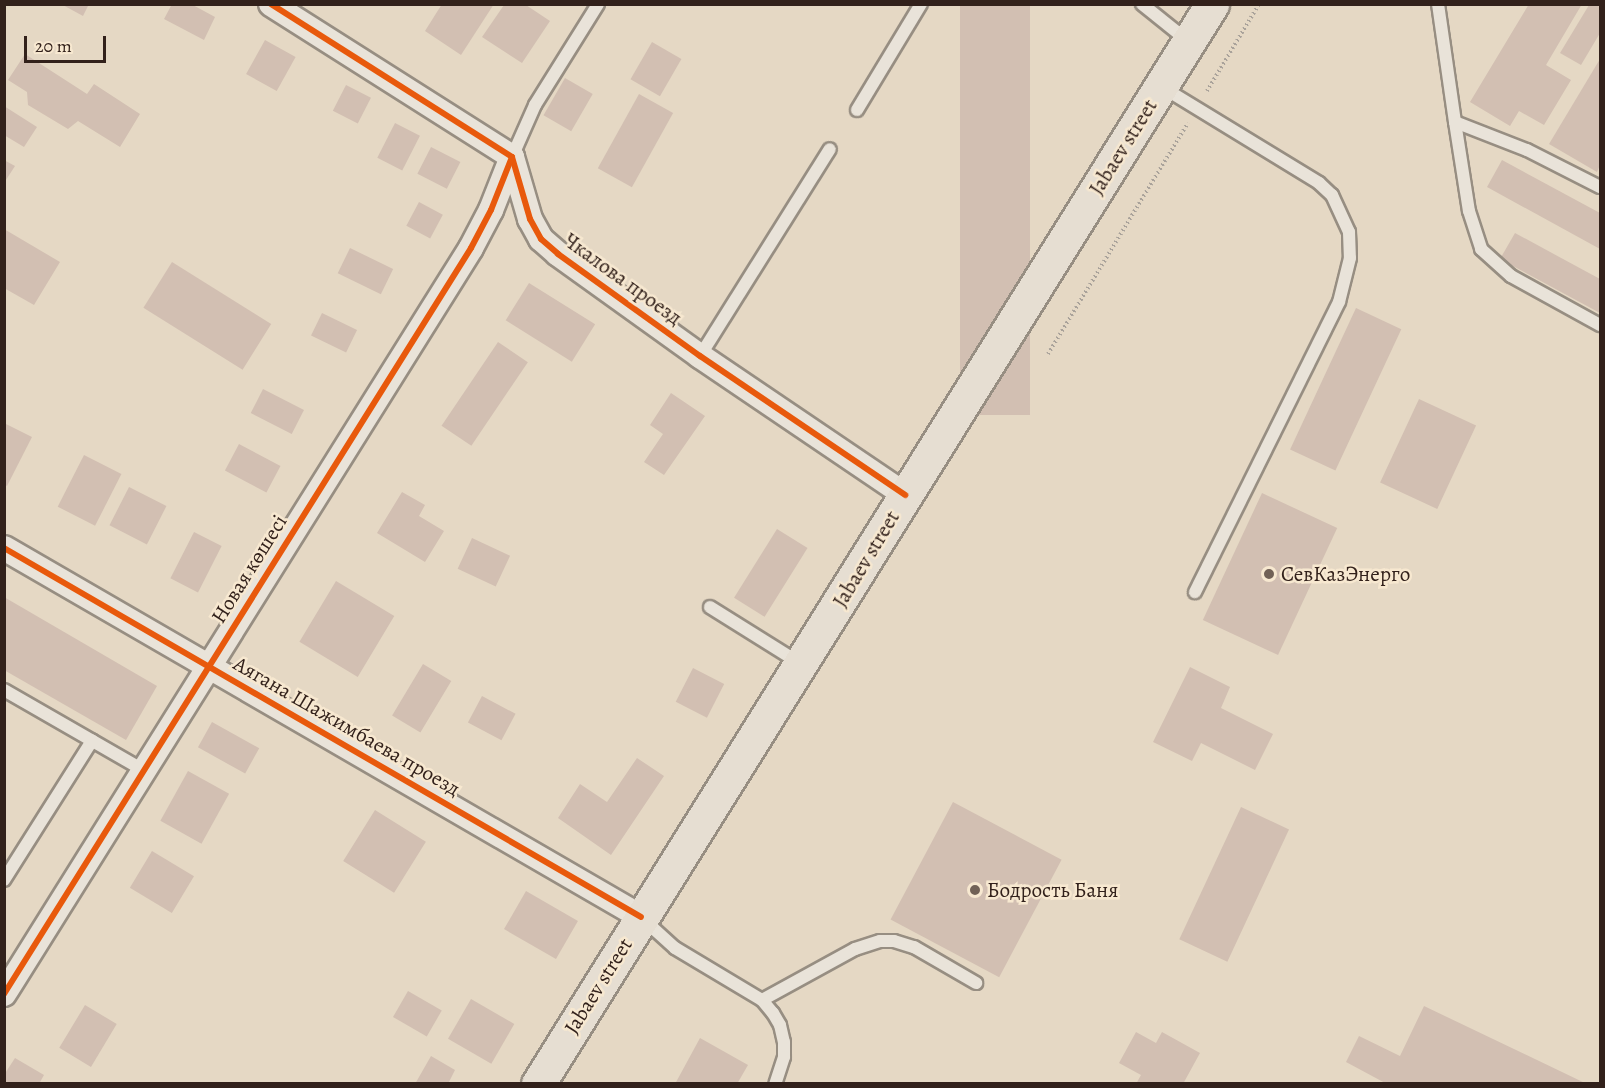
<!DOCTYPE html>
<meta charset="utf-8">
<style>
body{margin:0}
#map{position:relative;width:1605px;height:1088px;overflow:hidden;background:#e5d8c4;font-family:Alegreya,serif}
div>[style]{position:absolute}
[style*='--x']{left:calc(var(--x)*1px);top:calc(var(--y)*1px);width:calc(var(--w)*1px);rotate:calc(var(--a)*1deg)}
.building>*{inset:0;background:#d2bfb2;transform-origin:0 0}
.path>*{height:4px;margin-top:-2px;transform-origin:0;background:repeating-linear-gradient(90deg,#a9a29a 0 1.5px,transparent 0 4.5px)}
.roads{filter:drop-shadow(2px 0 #978e82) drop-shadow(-2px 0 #978e82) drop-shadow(0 2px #978e82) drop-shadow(0 -2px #978e82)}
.lane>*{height:12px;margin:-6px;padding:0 6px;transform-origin:6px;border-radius:6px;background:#e9e3d9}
.street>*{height:24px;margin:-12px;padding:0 12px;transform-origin:12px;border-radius:12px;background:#e9e3d9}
.primary>*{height:33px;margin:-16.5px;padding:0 16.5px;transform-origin:16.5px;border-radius:16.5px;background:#e6ded2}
.cycleway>*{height:6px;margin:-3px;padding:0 3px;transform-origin:3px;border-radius:3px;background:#e8590c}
.dots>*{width:16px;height:16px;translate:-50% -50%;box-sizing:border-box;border:3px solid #f7e8d0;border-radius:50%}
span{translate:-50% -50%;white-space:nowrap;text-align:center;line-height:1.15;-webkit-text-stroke:5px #f7e8d0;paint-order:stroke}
.street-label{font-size:21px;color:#32211b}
.poi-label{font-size:21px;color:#32211b}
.left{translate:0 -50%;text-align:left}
.frame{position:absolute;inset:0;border:6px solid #32211b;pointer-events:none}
.scale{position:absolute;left:24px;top:36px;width:82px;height:27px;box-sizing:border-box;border:3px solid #32211b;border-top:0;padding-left:8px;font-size:18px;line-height:21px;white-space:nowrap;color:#32211b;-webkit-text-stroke:4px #f7e8d0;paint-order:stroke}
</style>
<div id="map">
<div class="building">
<div style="clip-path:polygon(61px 4px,89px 4px,83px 16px)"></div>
<div style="clip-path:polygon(172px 4px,191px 4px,215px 17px,204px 40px,164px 19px)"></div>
<div style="clip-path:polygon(442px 4px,494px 4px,461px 55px,425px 31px)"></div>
<div style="left:960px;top:4px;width:70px;height:411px"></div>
<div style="clip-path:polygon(1529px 4px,1582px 4px,1546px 65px,1571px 80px,1544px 125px,1519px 111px,1510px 126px,1470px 102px)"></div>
<div style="clip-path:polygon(504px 5px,526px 5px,550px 21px,522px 63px,482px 37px)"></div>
<div style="clip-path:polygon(1589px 5px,1600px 5px,1600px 33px,1581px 65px,1560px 53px)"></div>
<div style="left:265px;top:40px;width:35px;height:39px;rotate:29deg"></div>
<div style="left:652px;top:42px;width:34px;height:43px;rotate:30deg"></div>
<div style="clip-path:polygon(25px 54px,87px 94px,94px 84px,140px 114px,120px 147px,78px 121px,68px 129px,28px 105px,27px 92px,8px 80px)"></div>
<div style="clip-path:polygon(1600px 59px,1600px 165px,1597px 172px,1549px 144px)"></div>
<div style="left:565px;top:78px;width:32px;height:43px;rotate:30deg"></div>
<div style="left:346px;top:85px;width:28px;height:29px;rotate:27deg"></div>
<div style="left:639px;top:94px;width:39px;height:85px;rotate:29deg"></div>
<div style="clip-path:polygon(4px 106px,37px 127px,24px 147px,4px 135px)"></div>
<div style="left:395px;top:123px;width:28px;height:39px;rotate:27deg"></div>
<div style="left:431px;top:147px;width:33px;height:30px;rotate:27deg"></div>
<div style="clip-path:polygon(4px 160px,15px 166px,4px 183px)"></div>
<div style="clip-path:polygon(1502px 160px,1600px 213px,1600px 249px,1487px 187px)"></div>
<div style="left:419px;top:202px;width:27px;height:27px;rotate:28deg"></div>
<div style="clip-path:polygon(4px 229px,60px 262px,34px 305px,4px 288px)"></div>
<div style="clip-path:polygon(1515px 233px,1600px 279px,1600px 313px,1500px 259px)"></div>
<div style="left:350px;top:248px;width:48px;height:28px;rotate:26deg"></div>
<div style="left:172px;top:262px;width:117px;height:54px;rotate:32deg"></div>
<div style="left:529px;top:283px;width:78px;height:44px;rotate:32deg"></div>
<div style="left:1356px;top:308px;width:50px;height:156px;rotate:25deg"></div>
<div style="left:322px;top:313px;width:39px;height:25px;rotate:26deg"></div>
<div style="left:498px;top:342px;width:36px;height:101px;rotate:34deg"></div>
<div style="left:263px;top:389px;width:46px;height:27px;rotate:27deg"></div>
<div style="clip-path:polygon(671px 393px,705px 416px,664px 475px,644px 462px,663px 434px,650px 425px)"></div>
<div style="left:1419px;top:399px;width:63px;height:92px;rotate:25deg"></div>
<div style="clip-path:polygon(4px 423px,32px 437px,7px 486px,4px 484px)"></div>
<div style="left:239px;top:444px;width:47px;height:30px;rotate:28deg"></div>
<div style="left:84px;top:455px;width:42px;height:58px;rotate:27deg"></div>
<div style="left:129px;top:487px;width:42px;height:43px;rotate:27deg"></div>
<div style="clip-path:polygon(402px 492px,425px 505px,419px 516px,444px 531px,425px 562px,377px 533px)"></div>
<div style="left:1262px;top:493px;width:83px;height:140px;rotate:25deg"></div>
<div style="left:777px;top:529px;width:36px;height:81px;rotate:32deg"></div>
<div style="left:194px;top:532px;width:31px;height:52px;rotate:27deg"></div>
<div style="left:472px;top:538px;width:42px;height:34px;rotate:25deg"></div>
<div style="left:336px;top:581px;width:68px;height:71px;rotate:31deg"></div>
<div style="clip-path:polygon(4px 597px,157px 686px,126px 740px,4px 670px)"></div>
<div style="left:423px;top:664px;width:33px;height:60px;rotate:31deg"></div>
<div style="clip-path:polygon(1190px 667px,1230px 687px,1221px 708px,1273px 734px,1255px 770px,1201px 743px,1192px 761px,1153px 742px)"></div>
<div style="left:693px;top:668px;width:35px;height:38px;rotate:27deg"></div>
<div style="left:482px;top:696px;width:38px;height:30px;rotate:28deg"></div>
<div style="left:212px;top:722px;width:54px;height:29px;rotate:29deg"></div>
<div style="clip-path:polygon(637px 758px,664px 776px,611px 855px,558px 818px,580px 784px,607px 802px)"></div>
<div style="left:188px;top:771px;width:47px;height:57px;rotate:29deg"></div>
<div style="left:953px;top:802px;width:123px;height:133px;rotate:28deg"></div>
<div style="left:1241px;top:807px;width:53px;height:146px;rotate:25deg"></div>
<div style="left:375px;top:810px;width:60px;height:60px;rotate:32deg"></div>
<div style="left:152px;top:851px;width:49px;height:43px;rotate:31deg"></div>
<div style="left:526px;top:891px;width:60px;height:44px;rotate:30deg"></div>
<div style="left:408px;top:991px;width:39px;height:30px;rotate:30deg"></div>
<div style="left:471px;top:999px;width:50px;height:46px;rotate:30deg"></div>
<div style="left:85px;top:1005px;width:37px;height:50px;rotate:31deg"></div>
<div style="clip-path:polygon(1424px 1006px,1587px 1084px,1387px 1084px,1346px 1062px,1359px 1036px,1400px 1056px)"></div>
<div style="clip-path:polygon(1136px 1032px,1156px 1043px,1162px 1032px,1200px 1053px,1183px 1084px,1136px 1084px,1141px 1075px,1119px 1063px)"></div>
<div style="clip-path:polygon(700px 1038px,748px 1065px,737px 1084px,675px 1084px)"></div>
<div style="clip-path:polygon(431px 1056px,455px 1070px,448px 1084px,415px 1084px)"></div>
<div style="clip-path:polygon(15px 1058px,44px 1075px,39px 1084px,4px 1084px,4px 1075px)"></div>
</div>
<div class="path">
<div style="--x:1207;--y:91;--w:101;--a:-59.1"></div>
<div style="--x:1048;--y:354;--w:270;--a:-58.8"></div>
</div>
<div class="roads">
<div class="lane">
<div style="--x:1142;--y:4;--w:59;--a:38.8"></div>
<div style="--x:1438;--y:4;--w:119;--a:81.8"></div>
<div style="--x:1455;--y:122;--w:77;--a:21.3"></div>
<div style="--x:1527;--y:150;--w:82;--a:26.9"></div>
<div style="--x:1162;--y:87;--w:184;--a:31.4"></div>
<div style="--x:1319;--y:183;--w:18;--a:43"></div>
<div style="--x:1332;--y:195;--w:41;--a:65.3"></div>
<div style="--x:1349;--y:232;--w:26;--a:88"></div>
<div style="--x:1350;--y:258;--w:45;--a:104"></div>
<div style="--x:1339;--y:302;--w:324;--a:116.4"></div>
<div style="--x:857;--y:110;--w:124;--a:-58.9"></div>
<div style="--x:1455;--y:122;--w:90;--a:81.1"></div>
<div style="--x:1469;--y:211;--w:40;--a:72"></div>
<div style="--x:1481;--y:249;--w:40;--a:42"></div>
<div style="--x:1511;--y:276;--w:102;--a:28.8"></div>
<div style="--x:512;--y:157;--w:57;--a:-66.1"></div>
<div style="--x:535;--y:105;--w:119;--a:-58"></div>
<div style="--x:700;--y:356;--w:244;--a:-57.9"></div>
<div style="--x:710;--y:607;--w:104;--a:32"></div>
<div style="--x:4;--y:690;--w:160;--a:29.9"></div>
<div style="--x:4;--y:880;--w:165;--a:-57.7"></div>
<div style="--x:643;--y:919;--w:43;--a:42.2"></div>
<div style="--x:675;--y:948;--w:101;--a:30.9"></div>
<div style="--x:762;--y:1000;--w:17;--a:50"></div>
<div style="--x:773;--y:1013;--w:14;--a:60"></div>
<div style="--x:780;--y:1025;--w:17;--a:77"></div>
<div style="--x:784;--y:1042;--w:15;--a:90"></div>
<div style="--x:784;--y:1057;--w:28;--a:108"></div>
<div style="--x:762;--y:1000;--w:106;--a:-28.7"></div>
<div style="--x:855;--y:949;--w:26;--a:-18"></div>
<div style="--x:880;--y:941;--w:14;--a:0"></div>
<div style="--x:894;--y:941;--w:21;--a:17"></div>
<div style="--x:914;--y:947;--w:72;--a:30.1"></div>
</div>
<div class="street">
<div style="--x:271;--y:4;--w:285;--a:32.4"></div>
<div style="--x:512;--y:157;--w:65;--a:73.8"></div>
<div style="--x:530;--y:219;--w:23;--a:61"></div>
<div style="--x:541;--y:239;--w:23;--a:41"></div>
<div style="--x:558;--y:254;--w:175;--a:35.7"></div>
<div style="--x:700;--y:356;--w:248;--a:34.1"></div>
<div style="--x:4;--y:548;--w:736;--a:30.08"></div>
<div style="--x:4;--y:994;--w:880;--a:-57.95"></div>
<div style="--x:471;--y:248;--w:43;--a:-62.2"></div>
<div style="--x:491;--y:210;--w:57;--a:-68.4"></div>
</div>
<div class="primary">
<div style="--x:538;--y:1084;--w:1273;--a:-58.03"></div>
</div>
</div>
<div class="cycleway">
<div style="--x:271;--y:4;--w:285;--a:32.4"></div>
<div style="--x:512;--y:157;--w:65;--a:73.8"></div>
<div style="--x:530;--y:219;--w:23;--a:61"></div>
<div style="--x:541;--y:239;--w:23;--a:41"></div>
<div style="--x:558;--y:254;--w:175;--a:35.7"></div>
<div style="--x:700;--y:356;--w:248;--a:34.1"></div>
<div style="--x:4;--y:548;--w:736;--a:30.08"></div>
<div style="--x:4;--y:994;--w:880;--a:-57.95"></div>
<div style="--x:471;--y:248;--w:43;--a:-62.2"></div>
<div style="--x:491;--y:210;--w:57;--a:-68.4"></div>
</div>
<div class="dots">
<div style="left:1269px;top:574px;background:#716156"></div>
<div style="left:975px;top:890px;background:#716156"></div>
</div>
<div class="street-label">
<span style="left:1123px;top:147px;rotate:-58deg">Jabaev street</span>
<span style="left:623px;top:279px;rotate:36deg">Чкалова проезд</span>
<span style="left:866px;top:559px;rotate:-59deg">Jabaev street</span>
<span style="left:249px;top:569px;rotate:-58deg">Новая көшесі</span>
<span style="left:347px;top:726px;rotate:30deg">Аягана Шажимбаева проезд</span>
<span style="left:598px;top:986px;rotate:-58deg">Jabaev street</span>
</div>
<div class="poi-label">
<span class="left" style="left:1281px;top:574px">СевКазЭнерго</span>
<span class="left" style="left:987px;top:890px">Бодрость Баня</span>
</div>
<div class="frame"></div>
<div class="scale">20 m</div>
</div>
